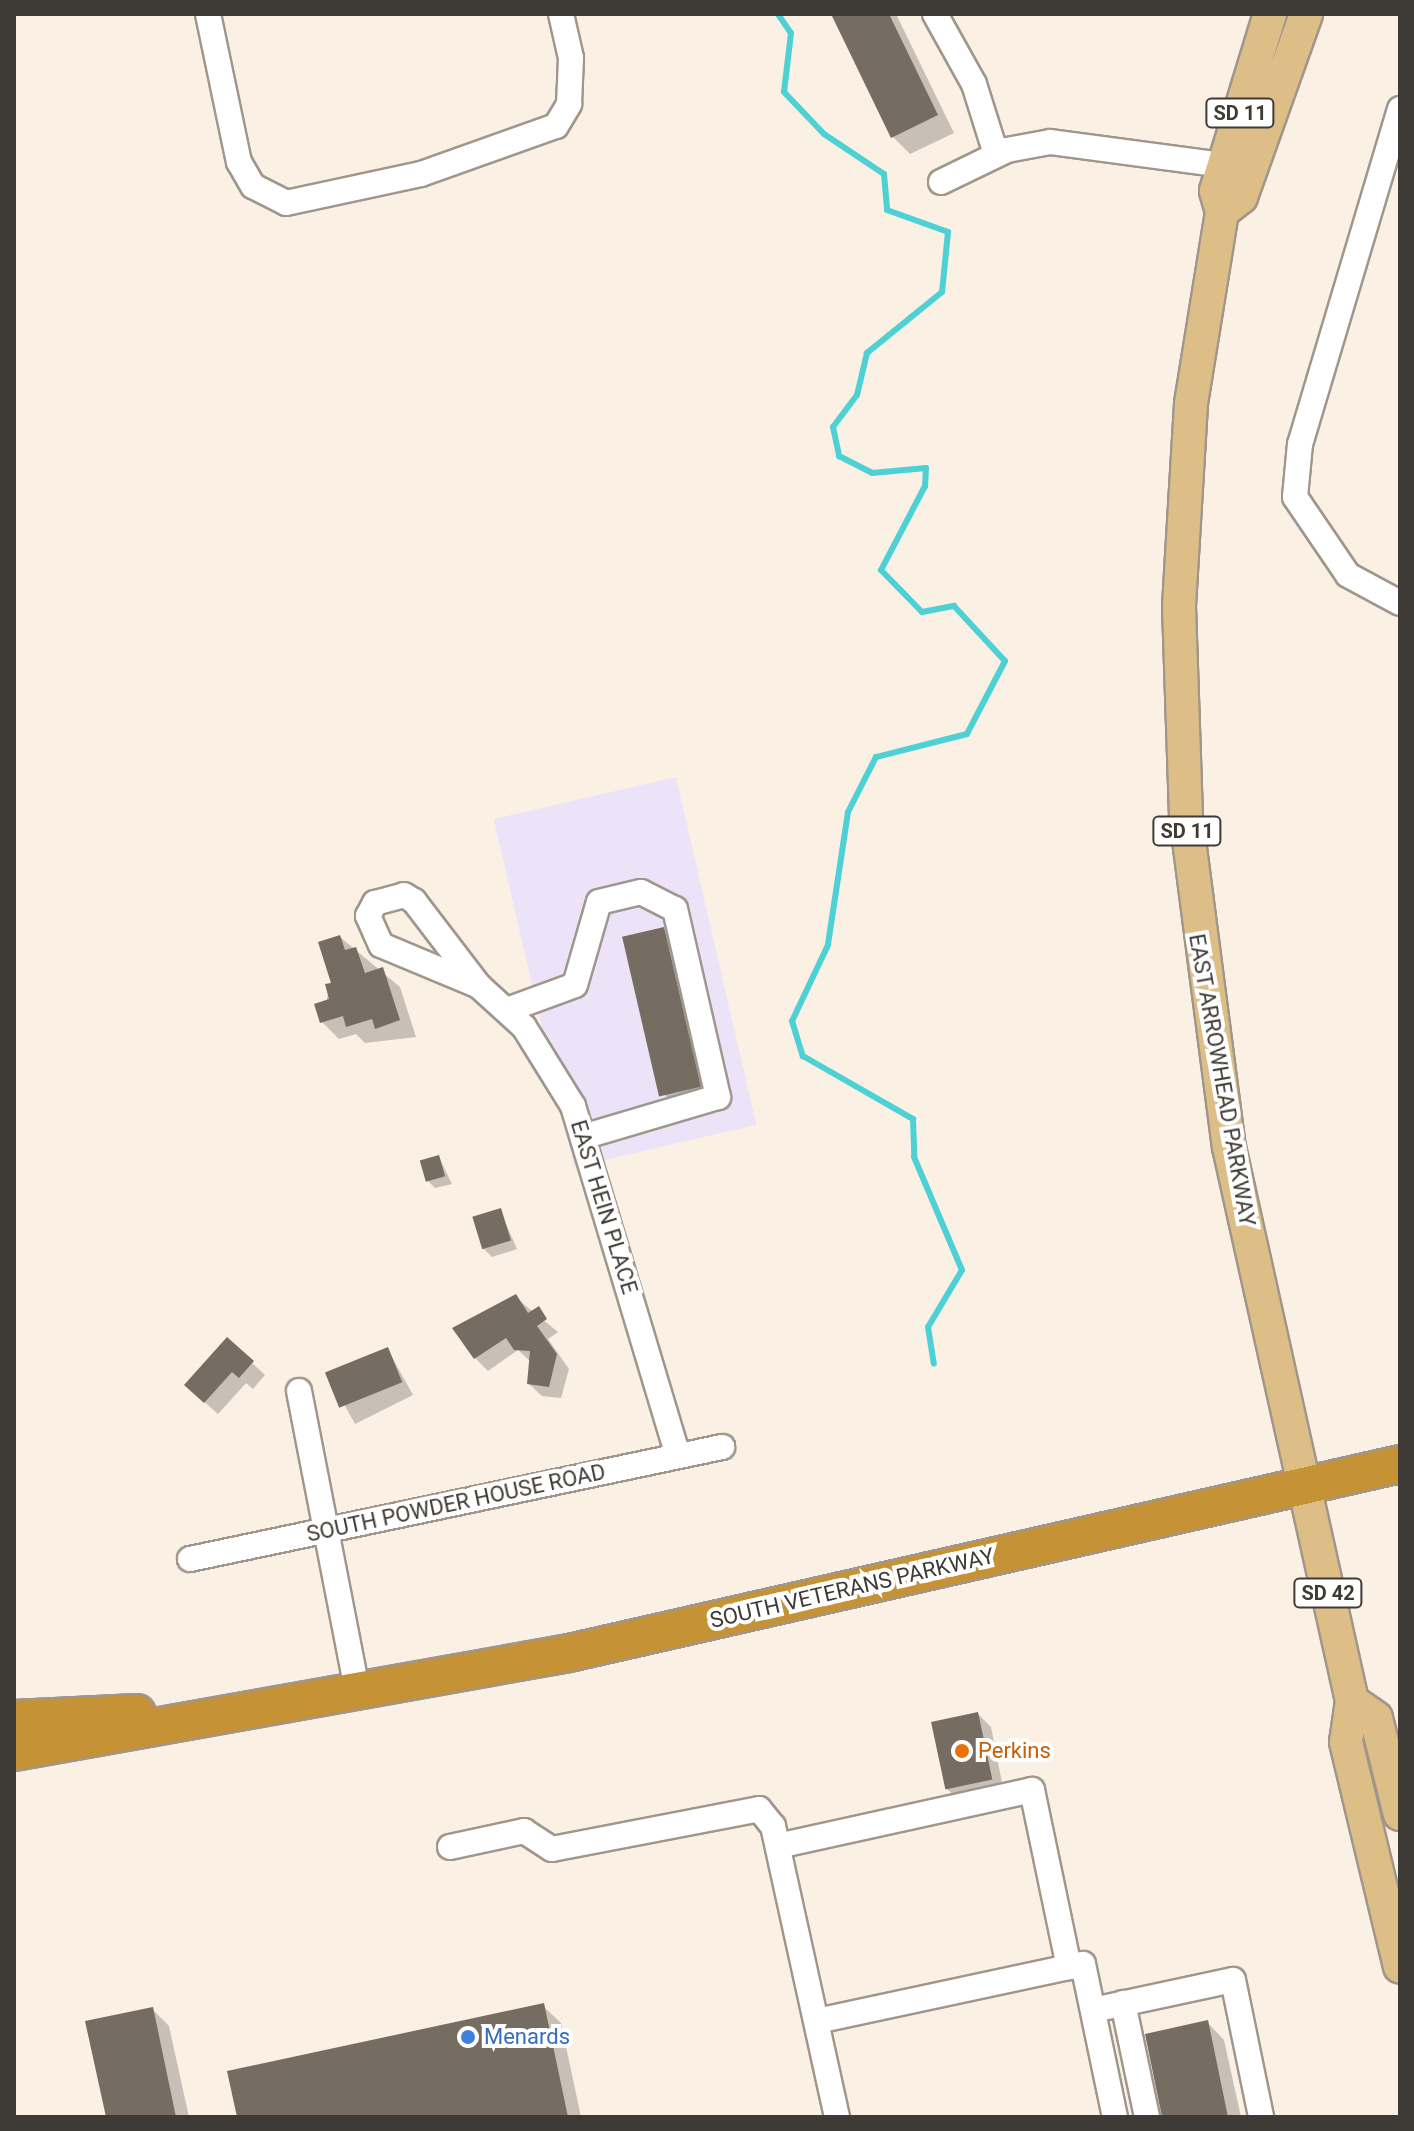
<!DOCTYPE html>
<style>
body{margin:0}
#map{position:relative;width:1414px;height:2131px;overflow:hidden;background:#faf0e4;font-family:Roboto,sans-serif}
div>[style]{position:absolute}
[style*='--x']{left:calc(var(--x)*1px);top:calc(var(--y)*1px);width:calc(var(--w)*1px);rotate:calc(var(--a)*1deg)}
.industrial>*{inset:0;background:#ece3f8;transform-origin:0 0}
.shadow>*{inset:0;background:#0003}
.stream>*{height:6px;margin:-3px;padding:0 3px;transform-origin:3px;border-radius:3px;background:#4dd1d4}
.building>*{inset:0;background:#756c62;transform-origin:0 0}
.roads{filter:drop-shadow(2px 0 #a0968c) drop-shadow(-2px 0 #a0968c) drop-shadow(0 2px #a0968c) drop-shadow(0 -2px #a0968c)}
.minor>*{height:24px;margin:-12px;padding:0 12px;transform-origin:12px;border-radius:12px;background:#fff}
.major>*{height:32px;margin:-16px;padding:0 16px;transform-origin:16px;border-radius:16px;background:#dcbe86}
.highway>*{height:36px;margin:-18px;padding:0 18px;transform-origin:18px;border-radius:18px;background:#c59336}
.dots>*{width:22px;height:22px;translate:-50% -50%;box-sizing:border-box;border:4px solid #fff;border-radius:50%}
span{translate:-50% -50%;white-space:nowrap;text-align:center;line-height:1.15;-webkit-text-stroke:8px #fff;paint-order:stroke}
.shield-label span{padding:2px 6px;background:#fff;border:2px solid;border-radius:6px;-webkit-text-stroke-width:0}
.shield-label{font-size:20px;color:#3e3a35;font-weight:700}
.street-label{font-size:22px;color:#3e3a35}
.food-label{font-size:22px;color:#c56008}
.left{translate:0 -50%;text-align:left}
.shop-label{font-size:22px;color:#366cbe}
.frame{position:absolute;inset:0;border:16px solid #3e3a35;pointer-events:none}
</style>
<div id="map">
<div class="industrial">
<div style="left:676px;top:777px;width:357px;height:187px;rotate:77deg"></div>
</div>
<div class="shadow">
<div style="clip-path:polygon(834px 14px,896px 14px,954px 133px,910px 154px,893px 137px)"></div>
<div style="clip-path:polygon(663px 930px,680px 947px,716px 1104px,682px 1113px,665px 1095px)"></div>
<div style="clip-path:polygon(340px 937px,400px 987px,416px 1037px,365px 1043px,356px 1034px,339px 1039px,322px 1022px)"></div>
<div style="clip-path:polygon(439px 1157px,452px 1184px,435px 1188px,427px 1180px)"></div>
<div style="clip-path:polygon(500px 1210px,517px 1249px,492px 1257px,484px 1249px)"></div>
<div style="clip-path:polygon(515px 1297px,558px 1332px,548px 1339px,569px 1369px,561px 1398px,542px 1396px,529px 1384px,531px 1362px,518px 1350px,488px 1371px,475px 1358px)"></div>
<div style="clip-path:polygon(227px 1340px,265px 1375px,253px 1389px,246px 1383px,218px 1414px,200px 1398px)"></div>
<div style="clip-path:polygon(388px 1350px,413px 1395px,355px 1424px,327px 1373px)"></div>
<div style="clip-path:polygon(978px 1714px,991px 1727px,1004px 1793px,960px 1801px,947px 1789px)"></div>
<div style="clip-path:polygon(543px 2006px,561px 2023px,581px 2117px,239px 2117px)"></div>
<div style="clip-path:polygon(152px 2009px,169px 2026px,189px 2117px,108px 2117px)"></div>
<div style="clip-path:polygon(1207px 2022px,1224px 2040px,1241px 2117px,1164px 2117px)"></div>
</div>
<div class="stream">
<div style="--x:778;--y:14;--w:23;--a:56"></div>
<div style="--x:791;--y:33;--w:59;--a:96.8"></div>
<div style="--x:784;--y:92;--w:58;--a:46.4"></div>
<div style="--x:824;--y:134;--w:72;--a:33.7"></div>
<div style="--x:884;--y:174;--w:36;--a:85"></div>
<div style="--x:887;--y:210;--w:65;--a:19.8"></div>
<div style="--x:948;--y:232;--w:60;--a:95.7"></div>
<div style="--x:942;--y:292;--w:97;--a:140.9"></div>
<div style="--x:867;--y:353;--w:43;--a:103.4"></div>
<div style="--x:857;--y:395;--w:40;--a:127"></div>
<div style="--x:833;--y:427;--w:30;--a:78"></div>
<div style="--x:839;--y:456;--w:37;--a:27"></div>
<div style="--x:872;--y:473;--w:54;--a:-5.3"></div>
<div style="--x:926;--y:468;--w:18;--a:93"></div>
<div style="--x:925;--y:486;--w:95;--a:117.6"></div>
<div style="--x:881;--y:570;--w:59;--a:45.7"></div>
<div style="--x:922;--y:612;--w:33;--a:-11"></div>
<div style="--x:954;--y:606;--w:75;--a:47.2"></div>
<div style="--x:1005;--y:661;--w:82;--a:117.5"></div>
<div style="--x:967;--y:734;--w:94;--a:165.8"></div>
<div style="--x:876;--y:757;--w:62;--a:117"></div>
<div style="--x:848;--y:812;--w:134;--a:98.6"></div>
<div style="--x:828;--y:945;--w:84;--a:115.3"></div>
<div style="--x:792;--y:1021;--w:37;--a:73"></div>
<div style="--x:803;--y:1056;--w:127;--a:29.8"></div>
<div style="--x:913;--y:1119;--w:38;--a:88"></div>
<div style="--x:914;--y:1157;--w:123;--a:67"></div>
<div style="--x:962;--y:1270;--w:66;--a:120.8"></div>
<div style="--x:928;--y:1327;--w:37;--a:81"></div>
</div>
<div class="building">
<div style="clip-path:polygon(831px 14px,889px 14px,938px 115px,891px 138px)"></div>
<div style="left:664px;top:927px;width:164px;height:43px;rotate:77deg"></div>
<div style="clip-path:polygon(340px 935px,345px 950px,356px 947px,365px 973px,383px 967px,400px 1020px,375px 1029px,372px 1019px,346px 1027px,343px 1016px,320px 1023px,314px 1004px,329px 999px,325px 984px,331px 983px,318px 942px)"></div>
<div style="left:439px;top:1155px;width:22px;height:20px;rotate:74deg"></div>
<div style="left:501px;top:1208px;width:34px;height:30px;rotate:73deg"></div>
<div style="clip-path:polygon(516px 1294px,528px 1313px,539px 1306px,547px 1319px,537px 1326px,557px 1354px,549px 1387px,527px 1384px,530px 1351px,514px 1350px,506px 1338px,474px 1359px,452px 1328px)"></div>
<div style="clip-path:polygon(227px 1337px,254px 1361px,239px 1378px,232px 1372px,204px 1403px,184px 1385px)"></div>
<div style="left:388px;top:1347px;width:38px;height:68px;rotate:68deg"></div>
<div style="left:978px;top:1712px;width:69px;height:48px;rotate:78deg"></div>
<div style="clip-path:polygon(544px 2003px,568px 2117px,237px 2117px,227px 2071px)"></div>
<div style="clip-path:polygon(153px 2007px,176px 2117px,106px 2117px,85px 2021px)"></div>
<div style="clip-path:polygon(1208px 2020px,1228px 2117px,1162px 2117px,1145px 2034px)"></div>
</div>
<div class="roads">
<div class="minor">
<div style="--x:208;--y:14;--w:151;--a:78.2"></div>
<div style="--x:239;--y:162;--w:28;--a:60"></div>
<div style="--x:253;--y:186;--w:37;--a:27"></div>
<div style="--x:286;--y:203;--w:138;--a:-12.1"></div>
<div style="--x:421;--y:174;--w:143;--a:-19.6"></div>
<div style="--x:556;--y:126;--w:26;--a:-59"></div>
<div style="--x:569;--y:104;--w:46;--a:-87.5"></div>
<div style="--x:571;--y:58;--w:45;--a:-102.8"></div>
<div style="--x:935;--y:14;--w:80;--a:60.9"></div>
<div style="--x:974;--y:84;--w:73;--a:72.6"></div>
<div style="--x:1400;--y:109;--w:350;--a:106.6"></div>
<div style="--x:1300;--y:444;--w:53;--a:95.4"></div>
<div style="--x:1295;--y:497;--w:94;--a:55.8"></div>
<div style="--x:1348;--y:575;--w:59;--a:28.3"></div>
<div style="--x:941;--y:182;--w:73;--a:-25.9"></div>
<div style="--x:1007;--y:150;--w:44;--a:-10.5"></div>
<div style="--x:1050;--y:142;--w:190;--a:7.6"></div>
<div style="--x:479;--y:986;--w:106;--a:-157.3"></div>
<div style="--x:381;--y:945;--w:32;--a:-114"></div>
<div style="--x:368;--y:916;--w:15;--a:-62"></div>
<div style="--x:375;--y:903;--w:30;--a:-15"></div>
<div style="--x:404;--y:895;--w:12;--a:31"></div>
<div style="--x:414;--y:901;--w:107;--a:52.6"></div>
<div style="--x:479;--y:986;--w:61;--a:42.3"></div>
<div style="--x:524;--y:1027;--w:93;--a:58.2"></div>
<div style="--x:573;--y:1106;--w:365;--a:73.3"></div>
<div style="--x:507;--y:1010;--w:72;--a:-20.2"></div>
<div style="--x:575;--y:985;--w:86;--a:-73.9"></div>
<div style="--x:599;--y:902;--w:43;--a:-13.4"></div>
<div style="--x:641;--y:892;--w:38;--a:27"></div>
<div style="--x:675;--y:909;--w:193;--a:77.1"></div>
<div style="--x:718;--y:1097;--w:138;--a:163.5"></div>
<div style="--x:299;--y:1391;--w:309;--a:79"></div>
<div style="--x:190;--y:1559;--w:544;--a:-11.89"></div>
<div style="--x:778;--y:1846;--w:260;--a:-12.4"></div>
<div style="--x:1032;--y:1790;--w:181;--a:78.2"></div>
<div style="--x:450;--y:1847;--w:76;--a:-12.2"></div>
<div style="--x:524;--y:1831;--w:33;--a:33"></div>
<div style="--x:552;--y:1849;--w:211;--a:-10.9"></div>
<div style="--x:759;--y:1809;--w:22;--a:51"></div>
<div style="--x:773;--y:1826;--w:298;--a:77.6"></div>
<div style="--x:1123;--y:2003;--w:116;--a:78.1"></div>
<div style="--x:1093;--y:2010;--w:143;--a:-12.1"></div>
<div style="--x:1233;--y:1980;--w:140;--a:78.4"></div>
<div style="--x:817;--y:2021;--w:272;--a:-12.1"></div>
<div style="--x:1083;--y:1964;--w:156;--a:78.2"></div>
</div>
<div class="major">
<div style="--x:1270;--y:14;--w:185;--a:107"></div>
<div style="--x:1216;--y:191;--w:22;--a:74"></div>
<div style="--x:1222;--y:212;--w:194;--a:99.2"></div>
<div style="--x:1191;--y:404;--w:202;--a:93.4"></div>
<div style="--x:1179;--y:606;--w:211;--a:88.1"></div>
<div style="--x:1186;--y:817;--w:333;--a:82.6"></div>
<div style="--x:1229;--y:1147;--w:567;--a:77.48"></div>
<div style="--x:1352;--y:1701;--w:41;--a:98.3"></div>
<div style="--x:1346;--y:1742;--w:231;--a:76.5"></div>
<div style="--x:1222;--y:212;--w:24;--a:-38"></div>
<div style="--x:1241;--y:197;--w:194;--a:-70.4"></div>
<div style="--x:1352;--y:1701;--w:29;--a:35"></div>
<div style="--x:1376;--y:1718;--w:99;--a:76"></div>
</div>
<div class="highway">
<div style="--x:14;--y:1719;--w:123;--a:-2.8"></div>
<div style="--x:14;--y:1752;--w:564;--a:-10.11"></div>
<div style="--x:569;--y:1653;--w:852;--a:-12.81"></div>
</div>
</div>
<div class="dots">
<div style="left:962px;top:1751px;background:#e8710a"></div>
<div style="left:468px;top:2037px;background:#3f7fe0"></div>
</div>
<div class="shield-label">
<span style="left:1240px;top:113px">SD 11</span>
<span style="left:1187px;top:831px">SD 11</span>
<span style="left:1328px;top:1593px">SD 42</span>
</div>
<div class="street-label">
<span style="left:1222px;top:1080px;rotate:80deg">EAST ARROWHEAD PARKWAY</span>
<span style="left:604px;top:1207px;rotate:73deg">EAST HEIN PLACE</span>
<span style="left:456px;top:1503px;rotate:-12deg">SOUTH POWDER HOUSE ROAD</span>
<span style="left:852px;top:1588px;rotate:-13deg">SOUTH VETERANS PARKWAY</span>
</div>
<div class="food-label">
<span class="left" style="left:978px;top:1751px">Perkins</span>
</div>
<div class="shop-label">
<span class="left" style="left:484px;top:2037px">Menards</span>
</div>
<div class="frame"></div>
</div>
